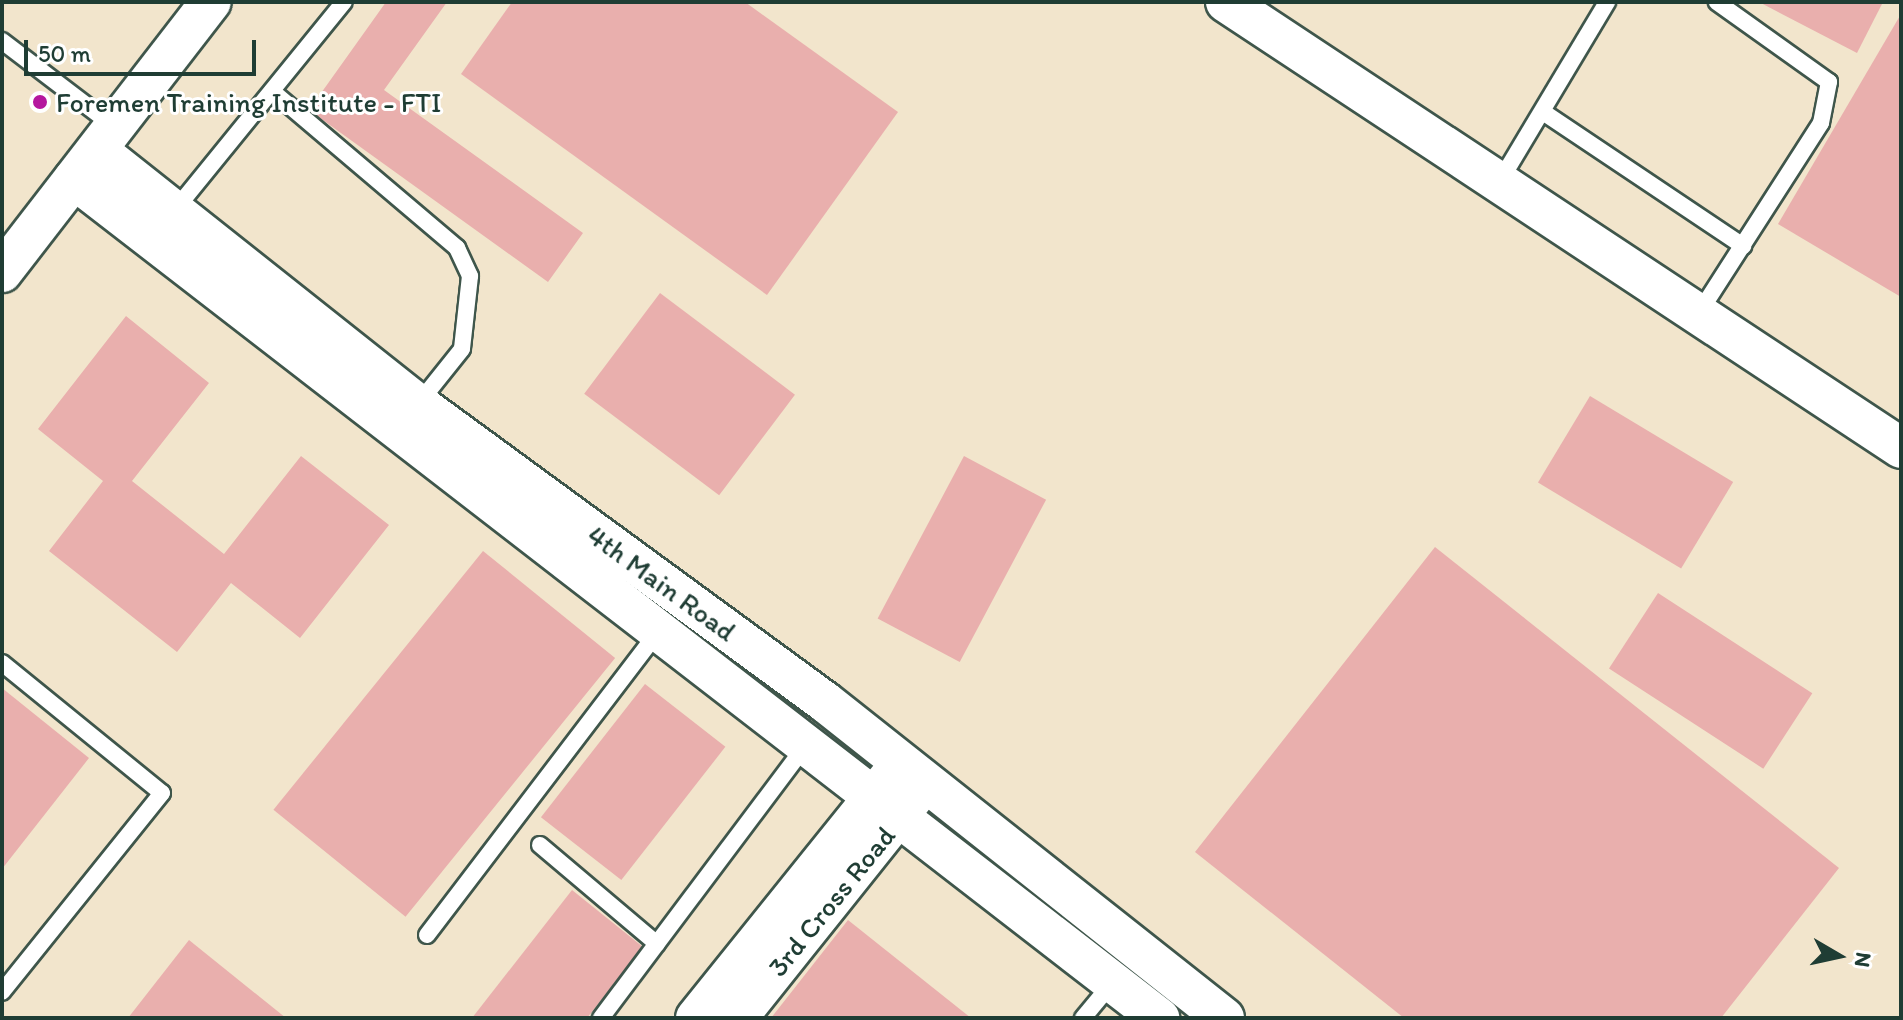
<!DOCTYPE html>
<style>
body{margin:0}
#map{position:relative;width:1903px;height:1020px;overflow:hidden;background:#f2e5cc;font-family:Itim,sans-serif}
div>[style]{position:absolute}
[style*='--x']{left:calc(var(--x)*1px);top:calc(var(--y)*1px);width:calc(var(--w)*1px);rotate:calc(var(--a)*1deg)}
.building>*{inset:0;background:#e9afad;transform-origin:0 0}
.roads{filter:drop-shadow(2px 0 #3f564b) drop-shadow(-2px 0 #3f564b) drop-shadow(0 2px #3f564b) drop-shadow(0 -2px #3f564b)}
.service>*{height:16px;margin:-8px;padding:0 8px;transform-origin:8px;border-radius:8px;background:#fff}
.tertiary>*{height:40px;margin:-20px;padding:0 20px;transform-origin:20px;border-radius:20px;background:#fff}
.dots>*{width:22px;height:22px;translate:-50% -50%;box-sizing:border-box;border:4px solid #fff;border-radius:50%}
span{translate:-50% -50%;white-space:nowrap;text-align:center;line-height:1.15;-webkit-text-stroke:6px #fff;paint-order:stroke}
.poi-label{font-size:28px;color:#1f3d34}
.left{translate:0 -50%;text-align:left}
.street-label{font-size:28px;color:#1f3d34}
.frame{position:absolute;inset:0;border:4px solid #1f3d34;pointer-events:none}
.north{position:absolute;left:1799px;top:916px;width:80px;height:80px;-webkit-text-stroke:6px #fff;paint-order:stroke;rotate:99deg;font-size:22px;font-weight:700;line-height:32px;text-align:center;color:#1f3d34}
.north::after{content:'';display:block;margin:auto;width:28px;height:36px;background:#1f3d34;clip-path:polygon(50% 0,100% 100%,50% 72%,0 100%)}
.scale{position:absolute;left:24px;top:40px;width:232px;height:36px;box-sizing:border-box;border:4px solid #1f3d34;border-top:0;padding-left:10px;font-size:24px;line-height:28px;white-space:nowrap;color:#1f3d34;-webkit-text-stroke:6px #fff;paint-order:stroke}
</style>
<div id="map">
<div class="building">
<div style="clip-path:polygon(386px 2px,447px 2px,384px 90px,583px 233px,548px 282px,309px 110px)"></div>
<div style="clip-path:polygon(512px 2px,745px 2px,898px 112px,767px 295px,461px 74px)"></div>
<div style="clip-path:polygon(1759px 2px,1883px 2px,1857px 53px)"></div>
<div style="clip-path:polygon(1901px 14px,1901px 297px,1778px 224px)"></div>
<div style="left:660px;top:293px;width:169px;height:126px;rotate:37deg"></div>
<div style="clip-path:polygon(126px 316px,209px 383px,132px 481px,224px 554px,301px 456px,389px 525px,300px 638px,231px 583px,177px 652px,49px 551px,103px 481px,38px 429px)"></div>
<div style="left:1590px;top:396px;width:167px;height:101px;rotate:31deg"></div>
<div style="left:964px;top:456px;width:93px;height:184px;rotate:28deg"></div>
<div style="clip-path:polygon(1435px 547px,1839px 868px,1721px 1018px,1404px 1018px,1195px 852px)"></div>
<div style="left:483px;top:551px;width:170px;height:333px;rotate:39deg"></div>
<div style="left:1658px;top:593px;width:184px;height:90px;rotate:33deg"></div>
<div style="left:645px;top:684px;width:102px;height:169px;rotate:38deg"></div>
<div style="clip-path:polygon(2px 688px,89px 758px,2px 869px)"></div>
<div style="clip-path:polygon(572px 890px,643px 947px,587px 1018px,472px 1018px)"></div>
<div style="clip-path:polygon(848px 920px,971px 1018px,771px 1018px)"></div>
<div style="clip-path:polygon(189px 940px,286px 1018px,128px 1018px)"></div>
</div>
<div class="roads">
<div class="service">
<div style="--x:2;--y:41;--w:142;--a:37.3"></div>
<div style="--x:272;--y:91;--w:243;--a:40.3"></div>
<div style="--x:457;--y:248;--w:31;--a:65"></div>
<div style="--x:470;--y:276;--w:73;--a:96.3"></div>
<div style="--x:462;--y:349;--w:70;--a:128.7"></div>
<div style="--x:1543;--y:112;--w:241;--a:33.8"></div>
<div style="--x:1506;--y:171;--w:197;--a:-59.1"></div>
<div style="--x:174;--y:211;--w:269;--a:-50.9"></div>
<div style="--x:1708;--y:299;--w:209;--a:-57.3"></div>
<div style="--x:1821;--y:123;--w:42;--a:-79"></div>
<div style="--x:1829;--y:82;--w:138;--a:-144.5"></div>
<div style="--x:2;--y:663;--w:206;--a:39.1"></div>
<div style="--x:162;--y:793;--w:255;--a:128.8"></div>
<div style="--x:540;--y:845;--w:153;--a:40.2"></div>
<div style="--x:427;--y:935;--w:382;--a:-52.7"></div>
<div style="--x:601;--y:1018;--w:340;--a:-53.1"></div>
<div style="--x:1083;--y:1018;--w:47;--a:-50.2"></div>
</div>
<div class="tertiary">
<div style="--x:1226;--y:2;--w:809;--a:33.45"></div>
<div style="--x:97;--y:150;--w:409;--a:38.4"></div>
<div style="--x:418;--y:404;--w:504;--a:36.21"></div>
<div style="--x:825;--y:702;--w:509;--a:38.38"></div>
<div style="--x:74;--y:179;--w:1372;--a:37.71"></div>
<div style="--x:2;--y:272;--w:341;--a:-52.3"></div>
<div style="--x:696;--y:1018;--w:308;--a:-51.2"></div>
<div style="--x:737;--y:1018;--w:284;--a:-51.4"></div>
</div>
</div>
<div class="dots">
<div style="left:40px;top:102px;background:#b5179e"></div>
</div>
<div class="poi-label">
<span class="left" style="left:56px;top:102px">Foremen Training Institute - FTI</span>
</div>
<div class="street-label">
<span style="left:662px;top:583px;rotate:36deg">4th Main Road</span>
<span style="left:831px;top:901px;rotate:-51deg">3rd Cross Road</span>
</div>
<div class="frame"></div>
<div class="north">N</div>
<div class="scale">50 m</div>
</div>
